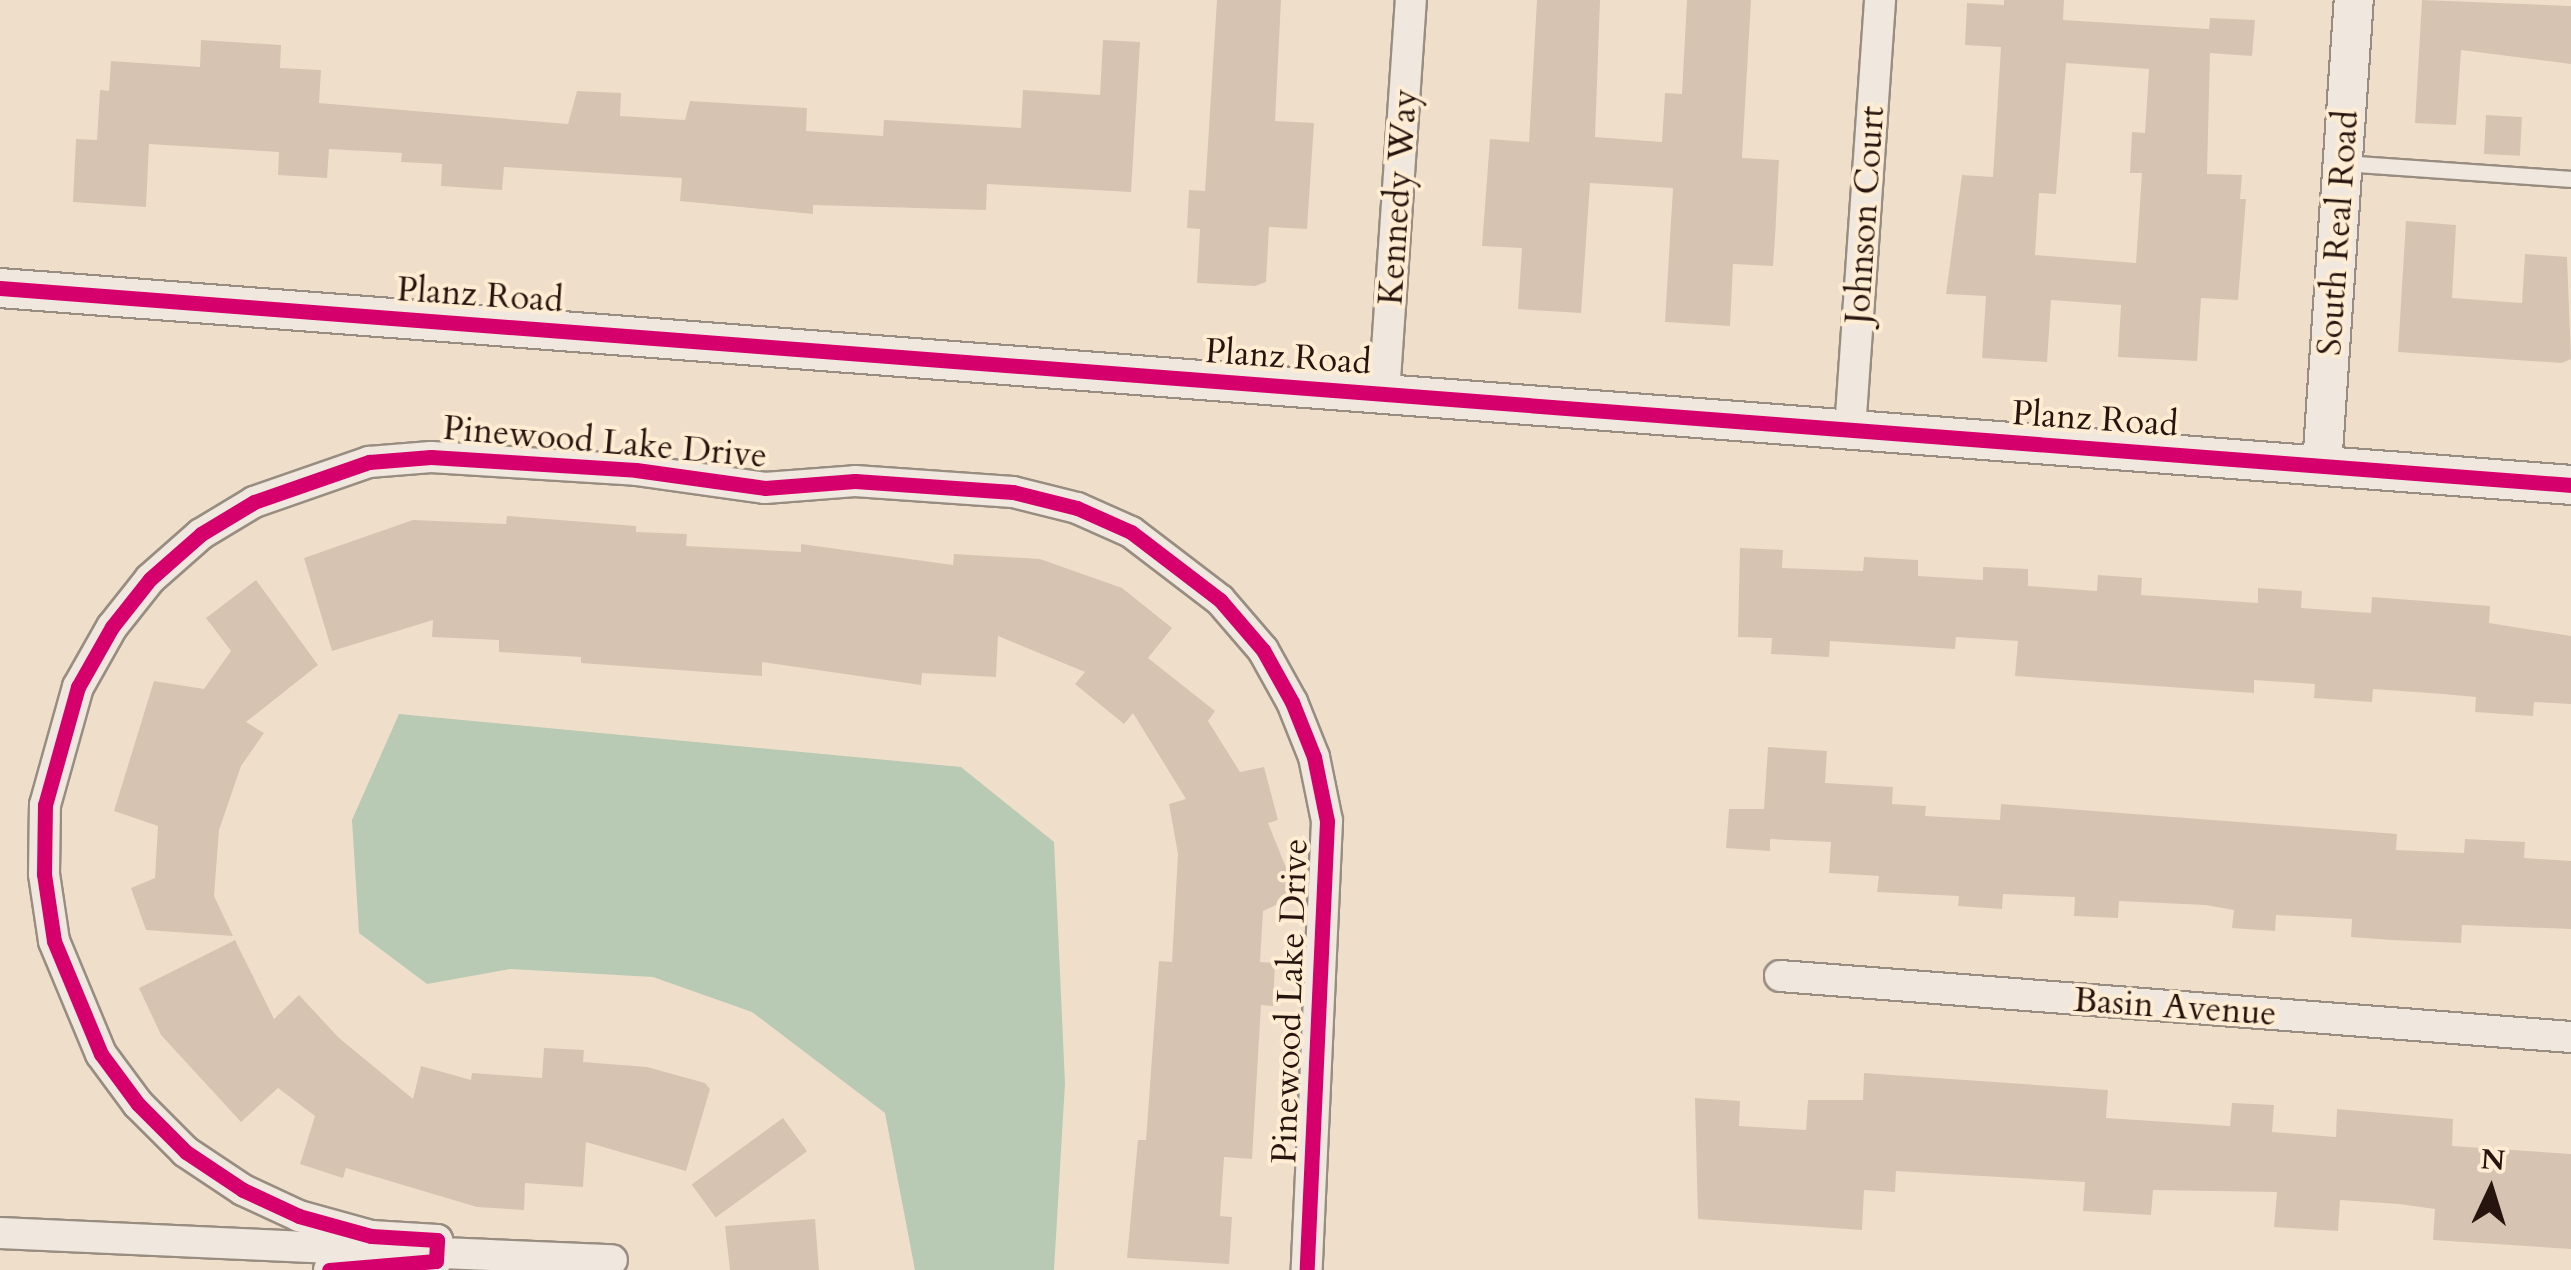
<!DOCTYPE html>
<style>
body{margin:0}
#map{position:relative;width:2571px;height:1270px;overflow:hidden;background:#efdfca;font-family:Cardo,serif}
div>[style]{position:absolute}
[style*='--x']{left:calc(var(--x)*1px);top:calc(var(--y)*1px);width:calc(var(--w)*1px);rotate:calc(var(--a)*1deg)}
.water>*{inset:0;background:#b8c9b4}
.building>*{inset:0;background:#d7c3b2;transform-origin:0 0}
.roads{filter:drop-shadow(2px 0 #988d80) drop-shadow(-2px 0 #988d80) drop-shadow(0 2px #988d80) drop-shadow(0 -2px #988d80)}
.service>*{height:15px;margin:-7.5px;padding:0 7.5px;transform-origin:7.5px;border-radius:7.5px;background:#f0e8de}
.minor>*{height:30px;margin:-15px;padding:0 15px;transform-origin:15px;border-radius:15px;background:#f0e8de}
.tertiary>*{height:38px;margin:-19px;padding:0 19px;transform-origin:19px;border-radius:19px;background:#f0e8de}
.cycleway>*{height:15px;margin:-7.5px;padding:0 7.5px;transform-origin:7.5px;border-radius:7.5px;background:#d6006c}
span{translate:-50% -50%;white-space:nowrap;text-align:center;line-height:1.15;-webkit-text-stroke:8px #feecd3;paint-order:stroke}
.street-label{font-size:35px;color:#26140e}
.north{position:absolute;left:2441px;top:1140px;width:100px;height:100px;-webkit-text-stroke:8px #feecd3;paint-order:stroke;rotate:4deg;font-size:28px;font-weight:700;line-height:40px;text-align:center;color:#26140e}
.north::after{content:'';display:block;margin:auto;width:35px;height:45px;background:#26140e;clip-path:polygon(50% 0,100% 100%,50% 72%,0 100%)}
</style>
<div id="map">
<div class="water">
<div style="clip-path:polygon(399px 714px,961px 767px,1054px 842px,1065px 1083px,1054px 1270px,915px 1270px,885px 1113px,752px 1012px,653px 977px,510px 969px,427px 984px,359px 933px,352px 820px)"></div>
</div>
<div class="building">
<div style="clip-path:polygon(1217px 0,1281px 0,1275px 121px,1314px 123px,1307px 229px,1269px 227px,1266px 282px,1255px 286px,1197px 283px,1200px 229px,1187px 228px,1189px 190px,1205px 191px)"></div>
<div style="clip-path:polygon(1537px 0,1600px 0,1595px 137px,1662px 142px,1665px 93px,1682px 94px,1687px 0,1751px 0,1742px 158px,1779px 160px,1775px 238px,1773px 266px,1733px 264px,1730px 326px,1665px 322px,1673px 188px,1590px 183px,1581px 313px,1518px 309px,1522px 248px,1482px 246px,1490px 139px,1529px 142px)"></div>
<div style="clip-path:polygon(evenodd,2004px 0,2064px 0,2063px 20px,2209px 29px,2210px 18px,2255px 20px,2252px 56px,2210px 53px,2207px 174px,2242px 175px,2240px 199px,2246px 199px,2238px 300px,2201px 298px,2197px 361px,2118px 357px,2121px 305px,2051px 300px,2047px 362px,1982px 358px,1986px 296px,1946px 294px,1962px 175px,1993px 177px,2001px 47px,1965px 45px,1967px 3px,2004px 5px,2004px 0,2066px 63px,2149px 69px,2145px 133px,2132px 132px,2130px 173px,2142px 173px,2136px 263px,2035px 255px,2039px 193px,2056px 194px,2066px 63px)"></div>
<div style="clip-path:polygon(2422px 0,2571px 6px,2571px 64px,2461px 50px,2456px 125px,2415px 123px)"></div>
<div style="clip-path:polygon(201px 40px,281px 45px,280px 68px,321px 70px,319px 103px,568px 124px,577px 91px,621px 93px,620px 116px,685px 120px,690px 101px,807px 108px,806px 131px,883px 136px,884px 120px,1021px 128px,1023px 90px,1100px 95px,1103px 40px,1140px 42px,1131px 192px,987px 184px,986px 210px,813px 205px,813px 214px,680px 201px,682px 178px,504px 167px,502px 190px,441px 186px,442px 164px,401px 162px,402px 153px,329px 149px,327px 178px,278px 175px,279px 152px,149px 144px,146px 207px,73px 202px,76px 139px,97px 140px,100px 90px,109px 91px,111px 61px,200px 67px)"></div>
<div style="left:2486px;top:115px;width:36px;height:39px;rotate:3deg"></div>
<div style="clip-path:polygon(2406px 221px,2456px 225px,2452px 298px,2522px 303px,2525px 254px,2567px 257px,2571px 359px,2562px 363px,2398px 352px)"></div>
<div style="clip-path:polygon(507px 516px,636px 526px,636px 532px,687px 534px,686px 546px,801px 552px,801px 544px,953px 565px,954px 554px,1040px 559px,1122px 588px,1172px 628px,1148px 658px,1215px 711px,1208px 721px,1240px 772px,1264px 767px,1278px 820px,1268px 823px,1297px 895px,1263px 911px,1260px 962px,1275px 963px,1273px 1006px,1261px 1005px,1252px 1159px,1224px 1157px,1220px 1216px,1232px 1217px,1229px 1264px,1127px 1258px,1138px 1140px,1146px 1140px,1159px 961px,1172px 962px,1178px 854px,1169px 804px,1186px 799px,1133px 713px,1124px 724px,1075px 684px,1085px 672px,998px 636px,996px 677px,922px 673px,921px 685px,762px 662px,762px 676px,581px 663px,581px 657px,499px 652px,499px 640px,432px 637px,433px 620px,332px 651px,304px 558px,413px 520px,506px 524px)"></div>
<div style="clip-path:polygon(1740px 548px,1783px 550px,1782px 568px,1863px 571px,1864px 557px,1918px 560px,1918px 576px,1983px 580px,1983px 567px,2028px 569px,2028px 586px,2097px 591px,2098px 575px,2142px 578px,2141px 595px,2258px 603px,2258px 588px,2302px 591px,2301px 608px,2371px 613px,2372px 597px,2490px 606px,2489px 623px,2571px 636px,2571px 704px,2534px 702px,2533px 716px,2475px 712px,2476px 697px,2443px 694px,2373px 689px,2372px 702px,2314px 698px,2315px 684px,2254px 680px,2254px 693px,2015px 676px,2018px 641px,1956px 637px,1955px 649px,1830px 641px,1829px 657px,1771px 654px,1772px 638px,1738px 637px)"></div>
<div style="clip-path:polygon(256px 580px,318px 665px,246px 722px,264px 733px,241px 766px,219px 830px,214px 896px,233px 936px,146px 930px,131px 888px,155px 878px,158px 826px,114px 811px,154px 681px,204px 689px,231px 651px,206px 618px)"></div>
<div style="clip-path:polygon(1768px 747px,1827px 751px,1825px 783px,1893px 787px,1892px 804px,1926px 806px,1925px 816px,2000px 820px,2001px 804px,2397px 834px,2396px 850px,2464px 853px,2465px 839px,2525px 842px,2524px 858px,2571px 861px,2571px 929px,2462px 925px,2461px 943px,2391px 940px,2351px 937px,2352px 919px,2276px 915px,2275px 931px,2232px 928px,2234px 910px,2205px 905px,2119px 901px,2118px 918px,2074px 916px,2075px 897px,2003px 894px,2002px 909px,1958px 906px,1959px 896px,1877px 892px,1879px 876px,1829px 873px,1831px 842px,1770px 839px,1770px 851px,1726px 848px,1729px 809px,1764px 809px)"></div>
<div style="clip-path:polygon(235px 940px,274px 1019px,299px 995px,339px 1038px,413px 1099px,421px 1066px,471px 1080px,472px 1073px,542px 1078px,544px 1048px,584px 1050px,583px 1062px,647px 1067px,705px 1083px,710px 1089px,686px 1171px,586px 1142px,583px 1187px,525px 1183px,524px 1210px,477px 1207px,346px 1168px,343px 1178px,300px 1164px,315px 1116px,278px 1088px,241px 1122px,161px 1035px,139px 988px)"></div>
<div style="clip-path:polygon(1864px 1073px,2108px 1090px,2106px 1118px,2230px 1126px,2232px 1103px,2274px 1105px,2272px 1132px,2336px 1137px,2337px 1109px,2453px 1119px,2452px 1146px,2571px 1154px,2571px 1249px,2433px 1240px,2435px 1209px,2399px 1204px,2340px 1200px,2338px 1231px,2274px 1227px,2277px 1192px,2153px 1190px,2151px 1215px,2083px 1211px,2085px 1182px,1896px 1171px,1895px 1192px,1864px 1190px,1862px 1230px,1698px 1219px,1695px 1098px,1740px 1101px,1739px 1126px,1806px 1130px,1808px 1100px,1863px 1100px)"></div>
<div style="left:783px;top:1118px;width:41px;height:113px;rotate:54deg"></div>
<div style="clip-path:polygon(815px 1219px,819px 1270px,730px 1270px,725px 1226px)"></div>
</div>
<div class="roads">
<div class="service">
<div style="--x:2343;--y:163;--w:229;--a:4"></div>
</div>
<div class="minor">
<div style="--x:1384;--y:394;--w:395;--a:-86.1"></div>
<div style="--x:1850;--y:430;--w:431;--a:-86"></div>
<div style="--x:1780;--y:976;--w:793;--a:4.41"></div>
<div style="--x:0;--y:1233;--w:372;--a:2.6"></div>
<div style="--x:418;--y:1252;--w:194;--a:2.4"></div>
<div style="--x:329;--y:1270;--w:107;--a:-4.8"></div>
<div style="--x:436;--y:1261;--w:21;--a:-87"></div>
<div style="--x:437;--y:1240;--w:66;--a:-176.5"></div>
<div style="--x:371;--y:1236;--w:75;--a:-164.5"></div>
<div style="--x:299;--y:1216;--w:62;--a:-155.1"></div>
<div style="--x:243;--y:1190;--w:69;--a:-146.3"></div>
<div style="--x:186;--y:1152;--w:68;--a:-135"></div>
<div style="--x:138;--y:1104;--w:62;--a:-126.5"></div>
<div style="--x:101;--y:1054;--w:122;--a:-112.6"></div>
<div style="--x:54;--y:941;--w:68;--a:-98.5"></div>
<div style="--x:44;--y:874;--w:69;--a:-89.2"></div>
<div style="--x:45;--y:805;--w:123;--a:-74.4"></div>
<div style="--x:78;--y:687;--w:69;--a:-60.5"></div>
<div style="--x:112;--y:627;--w:61;--a:-51.6"></div>
<div style="--x:150;--y:579;--w:68;--a:-41.4"></div>
<div style="--x:201;--y:534;--w:62;--a:-31.1"></div>
<div style="--x:254;--y:502;--w:122;--a:-19.2"></div>
<div style="--x:369;--y:462;--w:62;--a:-4.6"></div>
<div style="--x:431;--y:457;--w:205;--a:3.6"></div>
<div style="--x:636;--y:470;--w:130;--a:7.9"></div>
<div style="--x:765;--y:488;--w:90;--a:-4.4"></div>
<div style="--x:855;--y:481;--w:158;--a:4"></div>
<div style="--x:1013;--y:492;--w:66;--a:14"></div>
<div style="--x:1077;--y:508;--w:59;--a:24"></div>
<div style="--x:1131;--y:532;--w:112;--a:37.4"></div>
<div style="--x:1220;--y:600;--w:66;--a:49.3"></div>
<div style="--x:1263;--y:650;--w:60;--a:60.9"></div>
<div style="--x:1292;--y:702;--w:59;--a:68.2"></div>
<div style="--x:1314;--y:757;--w:65;--a:78.5"></div>
<div style="--x:1327;--y:821;--w:449;--a:92.6"></div>
</div>
<div class="tertiary">
<div style="--x:0;--y:288;--w:2579;--a:4.38"></div>
<div style="--x:2322;--y:466;--w:467;--a:-86.1"></div>
</div>
</div>
<div class="cycleway">
<div style="--x:0;--y:288;--w:2579;--a:4.38"></div>
<div style="--x:329;--y:1270;--w:107;--a:-4.8"></div>
<div style="--x:436;--y:1261;--w:21;--a:-87"></div>
<div style="--x:437;--y:1240;--w:66;--a:-176.5"></div>
<div style="--x:371;--y:1236;--w:75;--a:-164.5"></div>
<div style="--x:299;--y:1216;--w:62;--a:-155.1"></div>
<div style="--x:243;--y:1190;--w:69;--a:-146.3"></div>
<div style="--x:186;--y:1152;--w:68;--a:-135"></div>
<div style="--x:138;--y:1104;--w:62;--a:-126.5"></div>
<div style="--x:101;--y:1054;--w:122;--a:-112.6"></div>
<div style="--x:54;--y:941;--w:68;--a:-98.5"></div>
<div style="--x:44;--y:874;--w:69;--a:-89.2"></div>
<div style="--x:45;--y:805;--w:123;--a:-74.4"></div>
<div style="--x:78;--y:687;--w:69;--a:-60.5"></div>
<div style="--x:112;--y:627;--w:61;--a:-51.6"></div>
<div style="--x:150;--y:579;--w:68;--a:-41.4"></div>
<div style="--x:201;--y:534;--w:62;--a:-31.1"></div>
<div style="--x:254;--y:502;--w:122;--a:-19.2"></div>
<div style="--x:369;--y:462;--w:62;--a:-4.6"></div>
<div style="--x:431;--y:457;--w:205;--a:3.6"></div>
<div style="--x:636;--y:470;--w:130;--a:7.9"></div>
<div style="--x:765;--y:488;--w:90;--a:-4.4"></div>
<div style="--x:855;--y:481;--w:158;--a:4"></div>
<div style="--x:1013;--y:492;--w:66;--a:14"></div>
<div style="--x:1077;--y:508;--w:59;--a:24"></div>
<div style="--x:1131;--y:532;--w:112;--a:37.4"></div>
<div style="--x:1220;--y:600;--w:66;--a:49.3"></div>
<div style="--x:1263;--y:650;--w:60;--a:60.9"></div>
<div style="--x:1292;--y:702;--w:59;--a:68.2"></div>
<div style="--x:1314;--y:757;--w:65;--a:78.5"></div>
<div style="--x:1327;--y:821;--w:449;--a:92.6"></div>
</div>
<div class="street-label">
<span style="left:1398px;top:197px;rotate:-86deg">Kennedy Way</span>
<span style="left:1865px;top:215px;rotate:-86deg">Johnson Court</span>
<span style="left:2338px;top:233px;rotate:-86deg">South Real Road</span>
<span style="left:480px;top:295px;rotate:4deg">Planz Road</span>
<span style="left:1288px;top:357px;rotate:4deg">Planz Road</span>
<span style="left:2095px;top:419px;rotate:4deg">Planz Road</span>
<span style="left:605px;top:442px;rotate:5deg">Pinewood Lake Drive</span>
<span style="left:1290px;top:1001px;rotate:-88deg">Pinewood Lake Drive</span>
<span style="left:2175px;top:1007px;rotate:4deg">Basin Avenue</span>
</div>
<div class="north">N</div>
</div>
